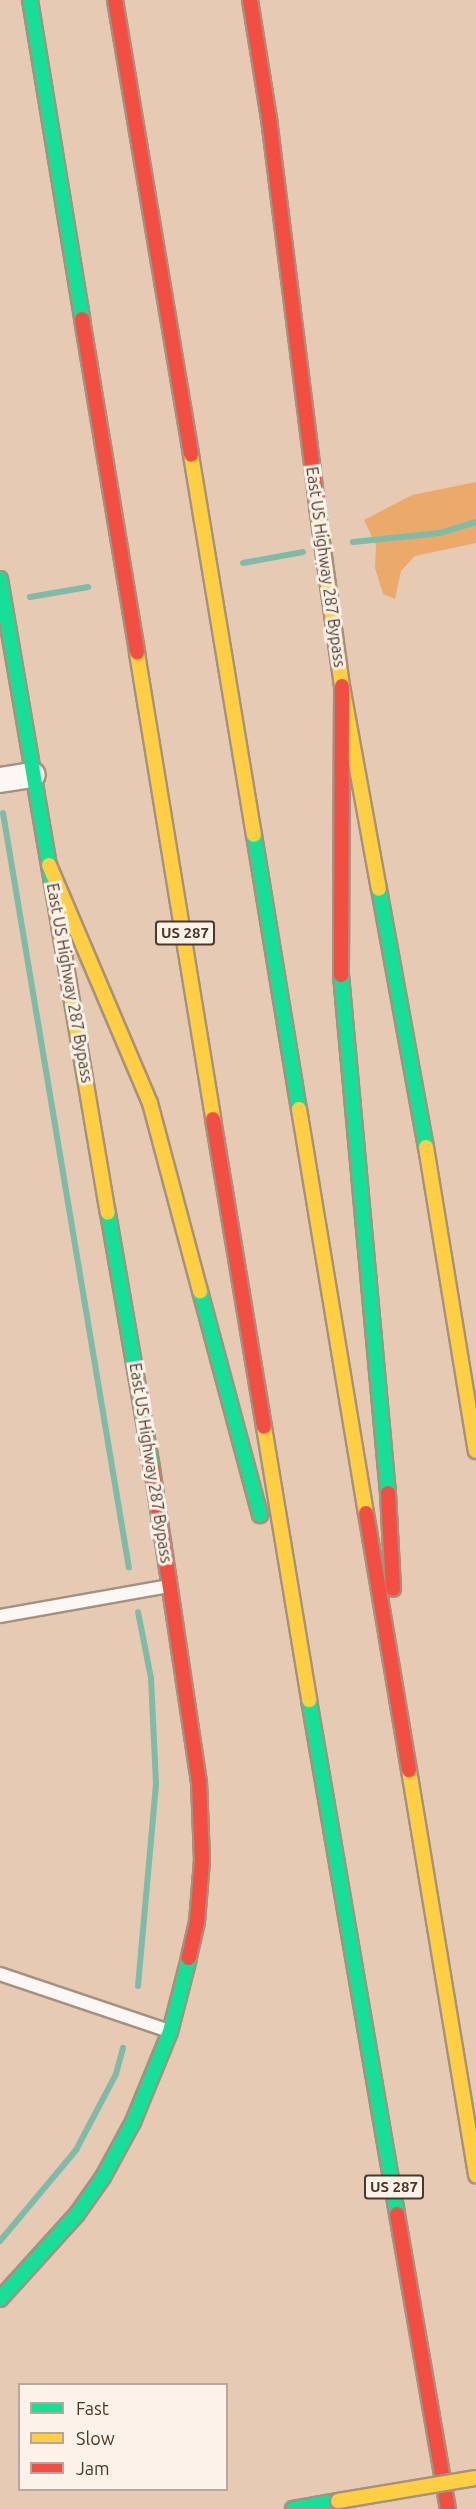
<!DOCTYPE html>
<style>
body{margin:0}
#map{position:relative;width:476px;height:2509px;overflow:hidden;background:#e6cab3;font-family:Ubuntu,sans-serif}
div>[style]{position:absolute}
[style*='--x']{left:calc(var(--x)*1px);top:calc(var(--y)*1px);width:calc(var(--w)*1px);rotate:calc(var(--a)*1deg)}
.green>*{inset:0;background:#ecaa6a}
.stream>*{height:6px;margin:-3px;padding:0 3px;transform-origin:3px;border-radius:3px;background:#7ebba8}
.roads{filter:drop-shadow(2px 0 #a6907e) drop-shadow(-2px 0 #a6907e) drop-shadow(0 2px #a6907e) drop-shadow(0 -2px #a6907e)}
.lane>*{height:12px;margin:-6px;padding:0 6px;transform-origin:6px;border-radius:6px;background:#fbf7f4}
.street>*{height:24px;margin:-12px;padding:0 12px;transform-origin:12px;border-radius:12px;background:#fbf7f4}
.fast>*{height:14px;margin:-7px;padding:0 7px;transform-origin:7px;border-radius:7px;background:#16e098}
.slow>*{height:14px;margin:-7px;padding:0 7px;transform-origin:7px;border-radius:7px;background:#ffcf43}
.jam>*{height:14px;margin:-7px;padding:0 7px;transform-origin:7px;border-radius:7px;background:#f24e42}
.bridges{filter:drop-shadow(2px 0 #a6907e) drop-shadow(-2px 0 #a6907e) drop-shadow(0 2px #a6907e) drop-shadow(0 -2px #a6907e)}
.slow-bridge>*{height:14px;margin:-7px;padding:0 7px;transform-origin:7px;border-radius:7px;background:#ffcf43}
span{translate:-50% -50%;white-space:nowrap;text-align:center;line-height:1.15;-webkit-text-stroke:6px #fdf2e9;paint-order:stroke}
.shield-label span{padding:2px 4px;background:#fdf2e9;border:2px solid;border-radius:4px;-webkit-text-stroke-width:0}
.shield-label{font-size:15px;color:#4d3827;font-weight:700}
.street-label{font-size:16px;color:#4d3827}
.legend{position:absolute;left:18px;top:2383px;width:210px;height:108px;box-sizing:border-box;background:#fdf2e9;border:2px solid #b7a89b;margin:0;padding:8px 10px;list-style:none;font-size:18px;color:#4d3827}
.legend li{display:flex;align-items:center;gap:12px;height:30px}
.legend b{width:30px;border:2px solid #b7a89b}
</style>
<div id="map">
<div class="green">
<div style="clip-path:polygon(476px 482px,476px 543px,415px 556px,401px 571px,395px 599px,383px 594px,375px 568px,376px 545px,364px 520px,412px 495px)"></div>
</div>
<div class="stream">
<div style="--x:353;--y:542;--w:87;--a:-5.9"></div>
<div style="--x:440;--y:533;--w:38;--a:-17"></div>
<div style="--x:243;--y:563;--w:61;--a:-10.4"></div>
<div style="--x:30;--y:597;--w:59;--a:-9.8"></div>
<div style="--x:3;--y:813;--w:765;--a:80.53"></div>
<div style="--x:138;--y:1986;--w:203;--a:-84.9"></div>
<div style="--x:156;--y:1784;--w:106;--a:-92.7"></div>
<div style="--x:151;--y:1678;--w:67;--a:-101.1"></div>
<div style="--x:0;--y:2241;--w:119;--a:-50.1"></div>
<div style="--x:76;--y:2150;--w:86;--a:-62.2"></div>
<div style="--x:116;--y:2074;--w:27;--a:-75"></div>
</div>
<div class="roads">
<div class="lane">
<div style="--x:0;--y:1616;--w:172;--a:-10.1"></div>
<div style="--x:0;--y:1974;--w:178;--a:18.6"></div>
</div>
<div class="street">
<div style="--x:0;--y:780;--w:33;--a:-9"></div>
</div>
<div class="fast">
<div style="--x:30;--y:0;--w:323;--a:80.7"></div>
<div style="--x:0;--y:579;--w:333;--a:80.3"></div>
<div style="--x:254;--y:835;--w:278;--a:80.7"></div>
<div style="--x:379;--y:889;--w:262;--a:79.7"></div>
<div style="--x:341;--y:975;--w:520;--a:84.82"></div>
<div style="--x:108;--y:1213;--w:259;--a:80.2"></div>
<div style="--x:200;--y:1291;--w:232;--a:75"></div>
<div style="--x:309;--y:1700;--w:521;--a:80.28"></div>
<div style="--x:0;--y:2299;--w:115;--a:-47.8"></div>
<div style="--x:77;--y:2214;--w:45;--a:-54.9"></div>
<div style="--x:103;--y:2177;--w:63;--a:-61.4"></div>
<div style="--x:133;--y:2122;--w:97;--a:-67.7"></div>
<div style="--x:170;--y:2032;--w:76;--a:-75.6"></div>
<div style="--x:293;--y:2509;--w:46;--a:-10.1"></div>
</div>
<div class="slow">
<div style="--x:191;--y:455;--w:385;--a:80.6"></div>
<div style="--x:317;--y:506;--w:182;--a:82.1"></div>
<div style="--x:342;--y:686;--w:206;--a:79.7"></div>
<div style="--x:137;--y:653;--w:472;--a:80.7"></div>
<div style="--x:49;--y:865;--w:259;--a:67"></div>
<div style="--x:150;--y:1103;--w:195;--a:75.1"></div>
<div style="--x:56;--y:907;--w:310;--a:80.4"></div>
<div style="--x:299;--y:1109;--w:410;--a:80.6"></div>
<div style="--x:426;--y:1147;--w:308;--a:80.7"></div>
<div style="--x:264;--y:1427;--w:277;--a:80.6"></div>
<div style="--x:409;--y:1770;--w:411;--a:80.6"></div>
</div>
<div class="jam">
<div style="--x:115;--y:0;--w:461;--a:80.5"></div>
<div style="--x:250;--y:0;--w:121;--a:80.9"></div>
<div style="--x:269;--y:119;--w:390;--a:82.9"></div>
<div style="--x:82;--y:319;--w:338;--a:80.6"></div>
<div style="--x:341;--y:975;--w:289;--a:-89.8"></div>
<div style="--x:213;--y:1119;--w:312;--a:80.6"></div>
<div style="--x:152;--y:1468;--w:317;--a:81.5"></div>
<div style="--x:199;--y:1782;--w:78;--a:87.8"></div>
<div style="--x:202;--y:1860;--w:62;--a:94.6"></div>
<div style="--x:197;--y:1922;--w:37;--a:103"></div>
<div style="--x:388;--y:1493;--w:96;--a:87"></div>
<div style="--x:366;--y:1513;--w:261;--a:80.5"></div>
<div style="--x:397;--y:2214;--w:299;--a:80.2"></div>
</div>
</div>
<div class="bridges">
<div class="slow-bridge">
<div style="--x:338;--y:2501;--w:140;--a:-9.5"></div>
</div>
</div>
<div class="shield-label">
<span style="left:185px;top:933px">US 287</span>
<span style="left:394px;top:2187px">US 287</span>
</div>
<div class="street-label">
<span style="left:326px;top:567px;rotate:82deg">East US Highway 287 Bypass</span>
<span style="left:70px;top:983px;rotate:80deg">East US Highway 287 Bypass</span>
<span style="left:151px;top:1463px;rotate:81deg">East US Highway 287 Bypass</span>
</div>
<ul class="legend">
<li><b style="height:8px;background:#16e098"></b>Fast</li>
<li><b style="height:8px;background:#ffcf43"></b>Slow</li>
<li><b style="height:8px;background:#f24e42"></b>Jam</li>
</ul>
</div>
